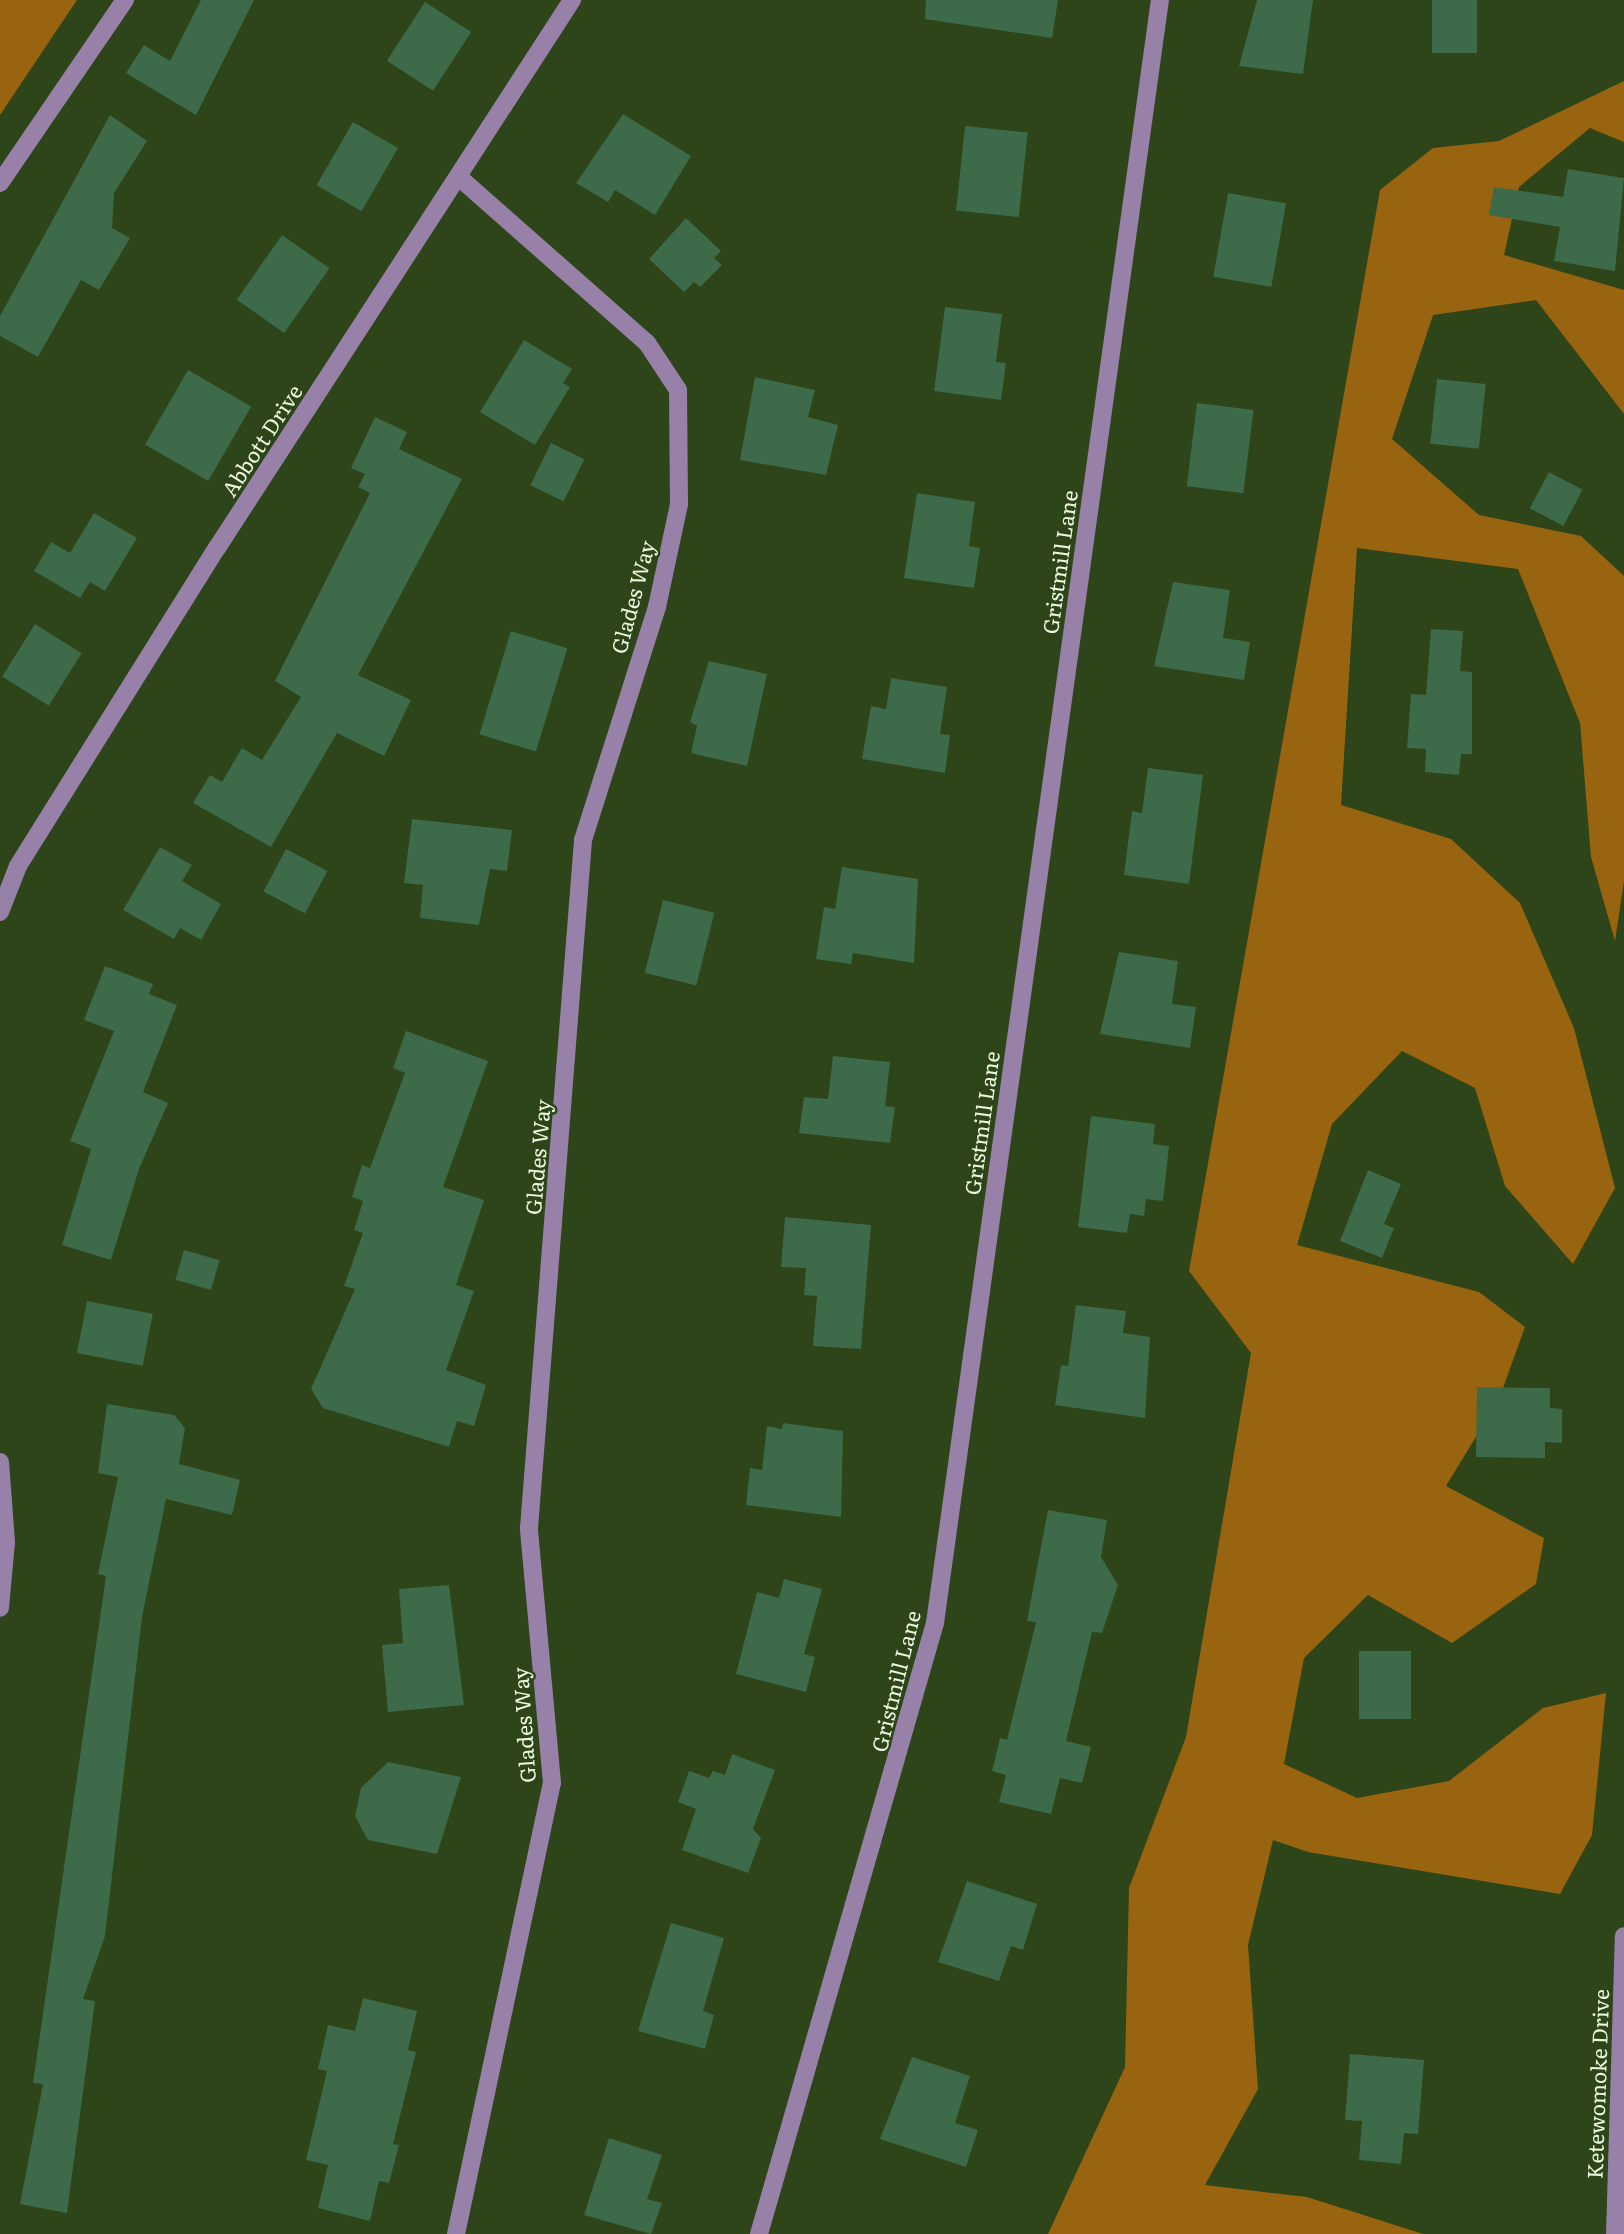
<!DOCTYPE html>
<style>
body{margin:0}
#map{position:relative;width:1624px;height:2234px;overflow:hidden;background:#2e4419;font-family:Literata,serif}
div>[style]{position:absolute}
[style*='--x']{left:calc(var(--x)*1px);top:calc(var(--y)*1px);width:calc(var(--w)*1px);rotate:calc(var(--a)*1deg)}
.forest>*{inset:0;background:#99640f}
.building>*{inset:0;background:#3d6a49;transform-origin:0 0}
.minor>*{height:18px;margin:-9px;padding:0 9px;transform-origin:9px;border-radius:9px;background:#9881a8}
span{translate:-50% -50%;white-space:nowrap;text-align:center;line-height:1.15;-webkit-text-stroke:5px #2e4419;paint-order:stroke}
.street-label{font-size:21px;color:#ebf9e0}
</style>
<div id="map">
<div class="forest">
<div style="clip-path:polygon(0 0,77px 0,0 115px)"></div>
<div style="clip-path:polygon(1624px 81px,1624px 142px,1590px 128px,1519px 187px,1504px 255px,1624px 290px,1624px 414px,1536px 300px,1433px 315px,1392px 439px,1479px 515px,1581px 536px,1624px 576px,1624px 881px,1615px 941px,1591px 857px,1580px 723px,1518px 569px,1357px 548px,1341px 805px,1451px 839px,1520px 903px,1574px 1028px,1615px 1188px,1573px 1264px,1505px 1186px,1475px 1088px,1402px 1051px,1332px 1124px,1297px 1245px,1479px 1292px,1525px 1327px,1499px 1399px,1446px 1486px,1544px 1538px,1536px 1584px,1452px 1643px,1368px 1595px,1304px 1658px,1284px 1764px,1357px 1798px,1449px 1781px,1543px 1708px,1606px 1693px,1592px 1835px,1560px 1894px,1308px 1852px,1273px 1840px,1248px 1945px,1258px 2089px,1205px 2185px,1307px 2197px,1423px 2234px,1048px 2234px,1125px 2067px,1129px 1888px,1186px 1737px,1251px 1353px,1189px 1271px,1380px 190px,1433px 148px,1499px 141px)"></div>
</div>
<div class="building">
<div style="clip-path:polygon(201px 0,254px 0,196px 115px,126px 73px,144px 45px,170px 61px)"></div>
<div style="clip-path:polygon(926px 0,1058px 0,1052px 38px,925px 19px)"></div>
<div style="clip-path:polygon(1257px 0,1313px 0,1303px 74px,1239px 66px)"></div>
<div style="left:1432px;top:0;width:45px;height:53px"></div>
<div style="left:425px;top:2px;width:55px;height:70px;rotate:33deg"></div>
<div style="clip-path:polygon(623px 114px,691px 156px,655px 215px,615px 190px,608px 202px,576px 183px)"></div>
<div style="clip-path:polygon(110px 115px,147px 141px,114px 193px,112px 228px,130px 238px,99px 290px,81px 280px,38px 357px,0 336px,0 316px)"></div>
<div style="left:353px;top:122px;width:52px;height:73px;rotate:30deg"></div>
<div style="left:965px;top:126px;width:63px;height:85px;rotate:6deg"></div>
<div style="clip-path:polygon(1568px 169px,1624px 178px,1615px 271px,1554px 261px,1560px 227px,1489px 215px,1494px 187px,1563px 197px)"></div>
<div style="left:1228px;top:193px;width:59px;height:85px;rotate:10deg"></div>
<div style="clip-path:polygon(686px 218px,721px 251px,714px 258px,722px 265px,700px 287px,694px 282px,684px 292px,649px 259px)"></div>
<div style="left:282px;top:235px;width:58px;height:79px;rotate:35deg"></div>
<div style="clip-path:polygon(945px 307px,1002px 314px,996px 362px,1006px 363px,1001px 400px,934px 391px)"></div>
<div style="clip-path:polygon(524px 340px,572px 369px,563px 383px,570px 387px,535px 445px,480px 412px)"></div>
<div style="left:188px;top:370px;width:73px;height:86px;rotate:30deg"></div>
<div style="clip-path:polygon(755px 377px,815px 390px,808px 417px,838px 425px,826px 475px,740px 460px)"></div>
<div style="left:1437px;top:379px;width:49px;height:65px;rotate:6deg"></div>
<div style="left:1197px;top:403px;width:57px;height:84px;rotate:7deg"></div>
<div style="clip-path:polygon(375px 417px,407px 432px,399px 449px,462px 479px,358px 675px,411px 700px,384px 756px,337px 733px,271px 847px,193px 803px,210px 775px,222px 782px,242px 748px,262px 760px,301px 697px,275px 681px,370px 493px,358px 487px,365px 474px,351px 468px)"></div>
<div style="left:551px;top:443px;width:37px;height:47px;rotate:26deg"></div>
<div style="left:1549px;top:472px;width:38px;height:41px;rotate:28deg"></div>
<div style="clip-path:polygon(917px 493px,975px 502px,969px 546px,980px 548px,974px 588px,904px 578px)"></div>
<div style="clip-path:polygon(94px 513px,137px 538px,105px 591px,90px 582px,80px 598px,34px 571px,51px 542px,70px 553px)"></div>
<div style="clip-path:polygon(1173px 582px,1230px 590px,1223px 638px,1250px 642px,1244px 680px,1154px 666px)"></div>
<div style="left:35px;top:624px;width:55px;height:62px;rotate:32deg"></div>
<div style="clip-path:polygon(1431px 629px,1463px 631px,1460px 671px,1472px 672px,1472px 754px,1461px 754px,1459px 775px,1425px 772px,1426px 749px,1407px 748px,1411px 694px,1426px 695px)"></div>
<div style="left:511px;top:631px;width:59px;height:108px;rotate:17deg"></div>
<div style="clip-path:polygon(709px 661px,767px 674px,747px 766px,691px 753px,697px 726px,690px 722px)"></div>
<div style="clip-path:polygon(891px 678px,947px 687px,940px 734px,950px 735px,945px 773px,862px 759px,871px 706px,886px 709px)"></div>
<div style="clip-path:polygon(1148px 768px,1203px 775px,1189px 884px,1124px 875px,1132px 811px,1142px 813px)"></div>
<div style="clip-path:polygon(412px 819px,512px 830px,507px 871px,490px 869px,479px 925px,420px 918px,423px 885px,404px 883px)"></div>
<div style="clip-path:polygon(160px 847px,192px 865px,182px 881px,221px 904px,201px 940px,180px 928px,174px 939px,123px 910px)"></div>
<div style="left:286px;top:849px;width:47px;height:48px;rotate:28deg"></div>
<div style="clip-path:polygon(842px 867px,918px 879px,914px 963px,853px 953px,851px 964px,816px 959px,824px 907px,835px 909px)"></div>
<div style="left:663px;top:900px;width:53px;height:75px;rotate:14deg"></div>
<div style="clip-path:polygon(1119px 952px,1178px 961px,1172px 1004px,1196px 1007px,1190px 1048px,1100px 1034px)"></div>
<div style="clip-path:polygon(105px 966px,153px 984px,149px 994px,177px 1005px,143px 1092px,168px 1103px,139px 1169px,111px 1260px,62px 1245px,91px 1149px,70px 1141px,114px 1031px,84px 1020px)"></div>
<div style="clip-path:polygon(406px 1031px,488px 1061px,443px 1187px,484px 1200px,456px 1285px,474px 1291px,446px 1370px,486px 1385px,474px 1426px,457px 1421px,449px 1447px,323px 1408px,311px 1389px,355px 1289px,344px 1286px,363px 1233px,354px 1230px,363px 1201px,352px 1197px,362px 1165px,370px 1168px,405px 1073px,393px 1068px)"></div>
<div style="clip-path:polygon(833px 1056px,890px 1062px,885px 1106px,895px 1107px,890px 1143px,799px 1133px,804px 1097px,828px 1099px)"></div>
<div style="clip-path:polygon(1091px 1116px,1155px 1124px,1153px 1144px,1169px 1146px,1163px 1201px,1146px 1199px,1144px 1216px,1130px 1214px,1127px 1233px,1078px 1227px)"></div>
<div style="clip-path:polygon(1368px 1170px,1401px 1184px,1384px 1224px,1394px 1228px,1382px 1258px,1340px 1241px)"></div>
<div style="clip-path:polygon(785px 1217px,871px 1225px,861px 1349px,813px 1346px,817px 1296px,804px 1295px,806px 1268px,781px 1267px)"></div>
<div style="left:184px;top:1250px;width:37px;height:31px;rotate:16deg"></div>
<div style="left:87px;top:1301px;width:67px;height:53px;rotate:11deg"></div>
<div style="clip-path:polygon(1076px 1305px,1126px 1311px,1123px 1333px,1150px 1337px,1145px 1418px,1055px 1405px,1061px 1365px,1068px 1366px)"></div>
<div style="clip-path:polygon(1477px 1387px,1550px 1388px,1550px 1408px,1562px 1409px,1562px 1443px,1545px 1442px,1545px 1458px,1476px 1457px)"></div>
<div style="clip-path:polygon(107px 1404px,174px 1415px,185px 1428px,179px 1464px,240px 1480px,232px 1515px,166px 1499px,142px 1617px,105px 1936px,83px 1999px,95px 2001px,67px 2213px,20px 2204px,43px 2084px,33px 2083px,106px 1576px,98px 1574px,118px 1477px,98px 1473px)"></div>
<div style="clip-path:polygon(783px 1423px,843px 1431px,841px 1517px,746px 1505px,750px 1468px,762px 1470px,767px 1426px,782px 1429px)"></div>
<div style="clip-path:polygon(1048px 1510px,1107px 1520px,1101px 1557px,1118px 1585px,1102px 1633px,1092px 1632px,1066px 1741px,1091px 1747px,1082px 1783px,1060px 1778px,1051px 1814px,999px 1802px,1006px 1775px,992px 1771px,1000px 1738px,1007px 1740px,1036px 1622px,1027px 1621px)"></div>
<div style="clip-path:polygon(784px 1579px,822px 1589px,804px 1654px,815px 1657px,806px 1692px,736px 1674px,757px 1592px,779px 1598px)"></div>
<div style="clip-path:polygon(449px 1585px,464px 1705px,388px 1712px,382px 1645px,403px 1643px,399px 1589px)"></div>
<div style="left:1359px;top:1651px;width:52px;height:68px"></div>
<div style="clip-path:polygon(732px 1754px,775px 1770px,753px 1829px,761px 1838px,748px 1873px,682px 1850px,696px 1809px,678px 1802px,689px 1771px,709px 1778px,713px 1771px,725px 1775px)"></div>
<div style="clip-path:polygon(388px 1762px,461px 1777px,437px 1854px,368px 1840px,355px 1816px,361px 1788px)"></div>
<div style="clip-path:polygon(967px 1881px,1037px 1904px,1023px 1950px,1011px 1946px,999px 1981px,938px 1962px)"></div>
<div style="clip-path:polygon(671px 1923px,724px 1938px,703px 2011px,714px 2015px,705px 2049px,638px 2031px)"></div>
<div style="clip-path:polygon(363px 1998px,417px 2011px,408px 2050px,416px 2052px,393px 2144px,399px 2145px,389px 2183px,379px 2181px,370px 2221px,318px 2208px,328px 2165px,306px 2160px,327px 2071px,318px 2069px,328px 2025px,355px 2031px)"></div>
<div style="clip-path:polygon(1350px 2054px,1424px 2060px,1418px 2134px,1404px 2133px,1401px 2164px,1359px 2160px,1362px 2121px,1345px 2120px)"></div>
<div style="clip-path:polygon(912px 2057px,970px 2076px,955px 2123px,978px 2130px,966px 2167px,880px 2139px)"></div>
<div style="clip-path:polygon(609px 2138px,662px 2155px,647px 2199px,662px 2203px,651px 2234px,584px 2215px)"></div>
</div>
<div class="minor">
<div style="--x:0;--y:183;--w:222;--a:-55.7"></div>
<div style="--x:0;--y:912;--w:49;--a:-68.6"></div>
<div style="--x:18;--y:866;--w:375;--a:-58"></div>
<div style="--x:217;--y:548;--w:653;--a:-57.06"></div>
<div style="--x:0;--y:1462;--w:80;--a:85.7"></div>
<div style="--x:6;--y:1542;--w:66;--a:95.2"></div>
<div style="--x:456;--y:2234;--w:461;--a:-78"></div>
<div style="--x:552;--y:1783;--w:256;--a:-95.2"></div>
<div style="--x:529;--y:1528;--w:690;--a:-85.51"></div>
<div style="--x:583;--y:840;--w:244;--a:-72.4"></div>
<div style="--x:657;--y:607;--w:105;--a:-77.9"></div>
<div style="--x:679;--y:504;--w:114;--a:-90.5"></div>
<div style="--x:678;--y:390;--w:56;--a:-123.4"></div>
<div style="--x:647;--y:343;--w:248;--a:-138.6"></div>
<div style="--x:759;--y:2234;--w:636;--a:-73.93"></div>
<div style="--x:935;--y:1623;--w:1639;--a:-82.11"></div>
<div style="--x:1615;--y:2234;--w:298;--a:-88.3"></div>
</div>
<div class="street-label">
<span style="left:261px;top:440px;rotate:-57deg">Abbott Drive</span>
<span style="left:1059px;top:562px;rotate:-82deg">Gristmill Lane</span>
<span style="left:632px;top:597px;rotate:-75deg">Glades Way</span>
<span style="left:981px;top:1123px;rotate:-82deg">Gristmill Lane</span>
<span style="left:537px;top:1157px;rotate:-85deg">Glades Way</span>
<span style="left:895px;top:1681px;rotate:-76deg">Gristmill Lane</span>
<span style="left:523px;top:1725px;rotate:-94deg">Glades Way</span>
<span style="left:1597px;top:2084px;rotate:-88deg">Ketewomoke Drive</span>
</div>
</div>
